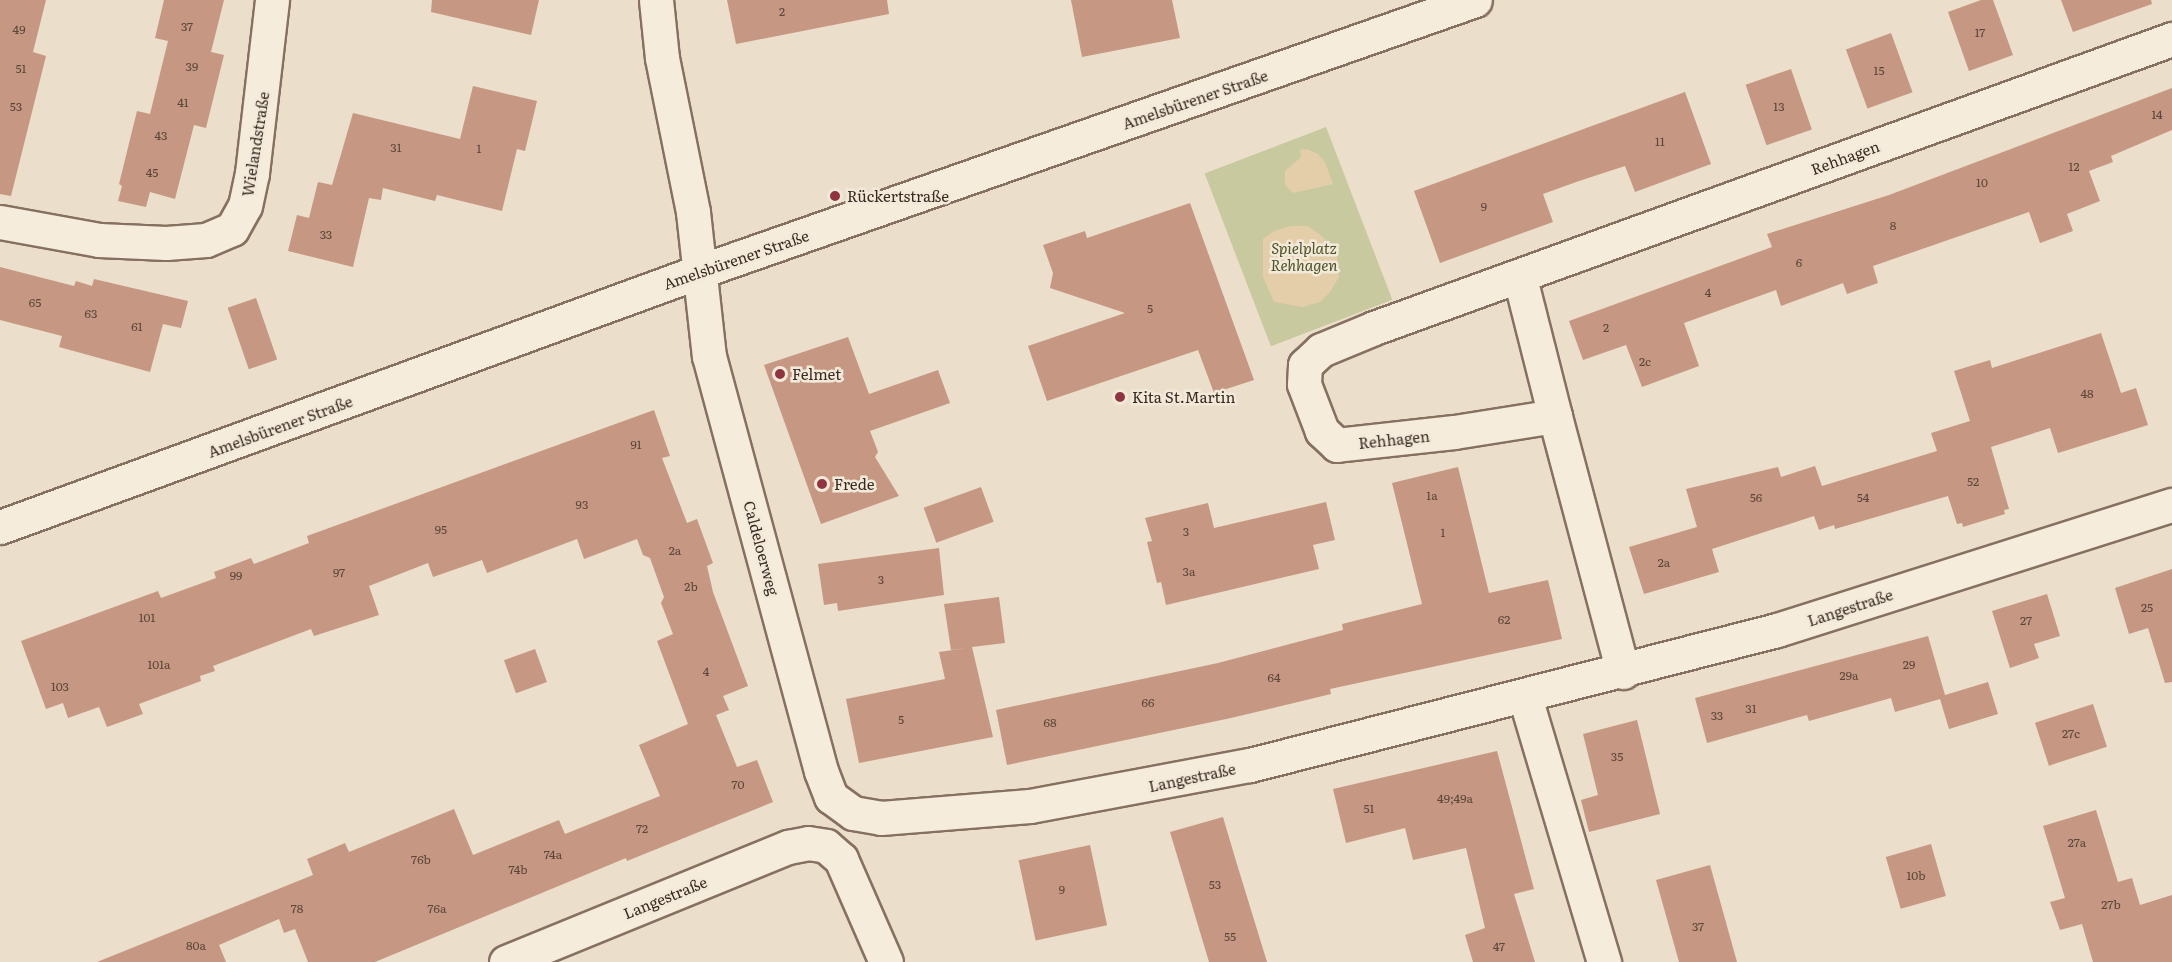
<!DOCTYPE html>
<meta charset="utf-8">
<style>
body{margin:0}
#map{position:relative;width:2172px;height:962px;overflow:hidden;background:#ebdeca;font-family:Literata,serif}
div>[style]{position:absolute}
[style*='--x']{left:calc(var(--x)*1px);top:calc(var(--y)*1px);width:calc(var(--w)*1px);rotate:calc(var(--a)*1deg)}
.green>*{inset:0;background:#c8c99e;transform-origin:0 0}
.sand>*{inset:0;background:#e4ceaa}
.building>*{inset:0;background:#c69883;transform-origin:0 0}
.roads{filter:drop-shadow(2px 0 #867060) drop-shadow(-2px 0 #867060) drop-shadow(0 2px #867060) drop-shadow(0 -2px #867060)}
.minor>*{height:33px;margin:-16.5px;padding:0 16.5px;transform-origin:16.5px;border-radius:16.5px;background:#f6ecdc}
.tertiary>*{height:33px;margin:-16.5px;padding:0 16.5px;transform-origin:16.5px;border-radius:16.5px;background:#f6ecdc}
.dots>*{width:16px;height:16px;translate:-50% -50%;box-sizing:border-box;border:3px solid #f3e9d9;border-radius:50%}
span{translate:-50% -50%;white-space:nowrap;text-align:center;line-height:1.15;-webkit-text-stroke:5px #f3e9d9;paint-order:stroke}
.number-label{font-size:12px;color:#5c463a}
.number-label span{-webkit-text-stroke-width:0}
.street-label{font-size:15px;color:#382a22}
.poi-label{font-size:15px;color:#382a22}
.left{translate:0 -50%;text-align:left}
.park-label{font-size:15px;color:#4d522a;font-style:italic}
</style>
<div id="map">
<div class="green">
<div style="left:1326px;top:127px;width:185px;height:130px;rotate:69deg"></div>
</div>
<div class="sand">
<div style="clip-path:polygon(1307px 149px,1318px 154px,1325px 162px,1333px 184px,1293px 193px,1285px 185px,1285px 171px,1301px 157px,1300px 150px)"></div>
<div style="clip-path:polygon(1291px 226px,1308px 226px,1323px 237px,1337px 256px,1339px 277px,1330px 292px,1320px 302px,1303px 307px,1274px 302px,1263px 277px,1263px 239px,1274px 231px)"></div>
</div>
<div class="building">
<div style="clip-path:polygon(0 0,46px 0,33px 52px,46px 56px,11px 196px,0 194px)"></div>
<div style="clip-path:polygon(164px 0,224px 0,211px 52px,224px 55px,206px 128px,194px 125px,175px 199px,150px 192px,146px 207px,118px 201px,122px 186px,119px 184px,137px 111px,150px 114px,168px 41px,155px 38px)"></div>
<div style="clip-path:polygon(432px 0,539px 0,531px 35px,431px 12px)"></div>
<div style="clip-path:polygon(727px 0,887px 0,889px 14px,736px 44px)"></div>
<div style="clip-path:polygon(1071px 0,1172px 0,1180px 38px,1082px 57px)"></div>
<div style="clip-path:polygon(1981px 0,1993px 0,2013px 55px,1969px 71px,1948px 12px)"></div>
<div style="clip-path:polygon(2061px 0,2151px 0,2152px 4px,2073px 32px)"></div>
<div style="left:1891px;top:33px;width:63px;height:48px;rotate:70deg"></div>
<div style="left:1791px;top:69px;width:64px;height:48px;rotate:71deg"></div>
<div style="clip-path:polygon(473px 86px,537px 101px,525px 151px,517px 149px,502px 211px,437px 195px,435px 201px,383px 188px,381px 200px,369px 198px,353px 267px,288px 251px,297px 215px,309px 218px,318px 182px,332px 185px,353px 113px,460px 139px)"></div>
<div style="clip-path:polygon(2172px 88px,2172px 130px,2111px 156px,2113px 162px,2089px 171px,2100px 201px,2067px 214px,2073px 231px,2040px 243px,2029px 212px,1873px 266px,1878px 283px,1847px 294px,1843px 283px,1781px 306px,1776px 290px,1684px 323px,1699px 366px,1642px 387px,1626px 345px,1583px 360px,1569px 321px,1772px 247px,1767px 234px,1889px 195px)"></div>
<div style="clip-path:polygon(1685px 92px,1711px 164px,1635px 192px,1625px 166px,1579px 181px,1543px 194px,1553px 222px,1440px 263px,1414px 191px)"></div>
<div style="clip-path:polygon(1190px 203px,1254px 380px,1214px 393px,1198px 350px,1047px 401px,1028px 346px,1125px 313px,1050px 288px,1053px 273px,1043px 245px,1085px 231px,1087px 238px)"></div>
<div style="clip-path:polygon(0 267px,74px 286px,76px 281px,92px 286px,94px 279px,188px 301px,181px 328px,163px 324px,150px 372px,59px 347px,62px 336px,0 320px)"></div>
<div style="left:256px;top:298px;width:65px;height:30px;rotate:71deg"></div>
<div style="clip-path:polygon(2101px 333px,2121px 393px,2136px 388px,2148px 425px,2058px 453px,2050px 428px,1991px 447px,2009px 509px,2004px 510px,2005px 514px,1963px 527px,1962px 523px,1957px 524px,1948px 496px,1835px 529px,1834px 525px,1819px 530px,1814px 516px,1712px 549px,1719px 572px,1644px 594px,1629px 547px,1697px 527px,1686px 489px,1778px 467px,1781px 477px,1815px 466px,1822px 486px,1937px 451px,1931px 433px,1970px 421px,1954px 371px,1990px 360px,1992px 368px)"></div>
<div style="clip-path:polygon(848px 337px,869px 394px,938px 370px,950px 403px,870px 431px,878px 452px,875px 457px,899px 496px,821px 524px,764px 365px)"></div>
<div style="clip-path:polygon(654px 410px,670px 456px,662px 458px,687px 523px,697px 519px,713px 563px,707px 566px,713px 592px,748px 686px,723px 696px,729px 710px,716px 715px,737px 767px,757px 760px,773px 802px,627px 861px,626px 858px,375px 962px,308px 962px,295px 929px,284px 933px,279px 919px,219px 945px,226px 962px,97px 962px,313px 875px,307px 859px,345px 843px,349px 852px,454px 809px,473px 855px,559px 820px,565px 834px,660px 796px,639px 745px,688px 724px,657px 641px,673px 634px,661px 603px,664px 597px,650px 558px,643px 555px,637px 539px,584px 559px,577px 539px,487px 573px,482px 560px,433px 577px,428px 563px,369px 586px,379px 615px,314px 636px,311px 629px,213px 666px,215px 671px,200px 676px,201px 681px,139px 704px,143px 714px,107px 727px,99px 707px,68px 718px,63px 703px,46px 709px,21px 641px,158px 591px,161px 598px,216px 578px,214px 572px,251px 558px,254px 564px,309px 543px,307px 536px)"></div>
<div style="clip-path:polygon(1458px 467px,1489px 593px,1548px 580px,1562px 639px,1330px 689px,1331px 694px,1231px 718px,1007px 765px,996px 710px,1218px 663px,1343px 630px,1342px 624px,1422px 604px,1392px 483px)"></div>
<div style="left:981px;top:487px;width:37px;height:61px;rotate:70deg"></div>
<div style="clip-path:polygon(1326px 502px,1335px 540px,1313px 545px,1319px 569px,1166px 605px,1161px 582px,1157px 583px,1147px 542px,1152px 541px,1145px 518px,1208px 503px,1214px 528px)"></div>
<div style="clip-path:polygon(939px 548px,944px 595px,838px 611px,837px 603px,824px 605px,818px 564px)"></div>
<div style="clip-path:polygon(2172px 569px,2172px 682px,2165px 683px,2148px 628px,2129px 634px,2115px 588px)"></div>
<div style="clip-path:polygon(2047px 594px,2060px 636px,2034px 644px,2039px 658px,2010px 668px,1992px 611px)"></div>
<div style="clip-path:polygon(999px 597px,1005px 643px,972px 647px,993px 737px,859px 763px,846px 699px,945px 679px,939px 652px,967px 648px,951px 650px,944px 604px)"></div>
<div style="clip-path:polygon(1928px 636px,1945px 695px,1988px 682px,1998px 714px,1949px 729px,1940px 699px,1895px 712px,1891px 698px,1809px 721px,1807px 715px,1707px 743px,1695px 698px)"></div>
<div style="left:535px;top:649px;width:35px;height:33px;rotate:70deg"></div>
<div style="left:2093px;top:704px;width:45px;height:61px;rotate:72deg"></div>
<div style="clip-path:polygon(1637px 720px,1660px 814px,1589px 832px,1581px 800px,1598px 795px,1583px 734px)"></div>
<div style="clip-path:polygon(1497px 751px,1534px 889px,1514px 894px,1535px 962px,1473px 962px,1465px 935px,1485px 928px,1466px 848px,1413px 860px,1405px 828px,1346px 843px,1333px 789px)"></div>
<div style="clip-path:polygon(2096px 810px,2118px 882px,2132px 878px,2140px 905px,2172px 895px,2172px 962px,2093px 962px,2082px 924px,2060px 930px,2050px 902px,2065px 898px,2043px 826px)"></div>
<div style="clip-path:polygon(1223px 817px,1236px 861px,1267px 962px,1209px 962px,1170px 832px)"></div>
<div style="left:1931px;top:844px;width:54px;height:47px;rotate:74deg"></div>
<div style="left:1090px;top:845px;width:82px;height:73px;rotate:78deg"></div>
<div style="clip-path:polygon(1710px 865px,1737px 962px,1679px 962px,1656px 880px)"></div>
</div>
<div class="roads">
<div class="minor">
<div style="--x:656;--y:0;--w:58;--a:84.1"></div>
<div style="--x:662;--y:58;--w:157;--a:78.6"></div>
<div style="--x:693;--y:212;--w:145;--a:83.7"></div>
<div style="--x:709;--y:356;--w:430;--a:74.9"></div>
<div style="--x:821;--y:771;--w:28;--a:69"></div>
<div style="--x:831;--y:797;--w:27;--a:36"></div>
<div style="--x:853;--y:813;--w:28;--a:10"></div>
<div style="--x:881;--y:818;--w:149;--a:-4.6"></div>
<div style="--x:1030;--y:806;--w:224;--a:-10.6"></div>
<div style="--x:1250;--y:765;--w:544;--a:-14.37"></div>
<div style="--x:1777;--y:630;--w:414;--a:-17.6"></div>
<div style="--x:0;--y:222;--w:101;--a:10.3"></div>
<div style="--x:99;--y:240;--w:67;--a:2.6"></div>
<div style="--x:166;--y:243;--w:40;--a:-4.3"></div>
<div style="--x:206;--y:240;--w:28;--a:-23"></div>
<div style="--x:232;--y:229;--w:26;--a:-61"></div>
<div style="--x:245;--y:206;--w:34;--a:-78"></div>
<div style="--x:252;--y:173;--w:174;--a:-83.4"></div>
<div style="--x:1520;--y:278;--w:142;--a:75.8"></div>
<div style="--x:1623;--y:672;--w:265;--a:-104.9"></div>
<div style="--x:1555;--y:416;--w:102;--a:171"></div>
<div style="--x:1454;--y:432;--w:118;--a:173.7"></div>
<div style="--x:1337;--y:445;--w:21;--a:-137"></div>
<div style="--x:1322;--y:431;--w:50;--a:-111"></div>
<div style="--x:1304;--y:384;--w:19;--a:-87"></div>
<div style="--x:1305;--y:365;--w:22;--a:-43"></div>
<div style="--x:1321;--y:350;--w:57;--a:-22.5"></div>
<div style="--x:1374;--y:328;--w:849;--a:-19.91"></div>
<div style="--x:1525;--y:697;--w:277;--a:73.4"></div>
<div style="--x:506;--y:962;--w:305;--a:-22.2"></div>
<div style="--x:788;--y:847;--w:20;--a:-11"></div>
<div style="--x:808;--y:843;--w:18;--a:9"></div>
<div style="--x:826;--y:846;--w:20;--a:41"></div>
<div style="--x:841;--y:859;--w:112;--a:66.4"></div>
</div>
<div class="tertiary">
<div style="--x:0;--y:527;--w:743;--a:-20.07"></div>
<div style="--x:698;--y:272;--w:823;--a:-19.29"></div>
</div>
</div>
<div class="dots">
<div style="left:835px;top:196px;background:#90353f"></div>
<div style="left:780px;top:374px;background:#90353f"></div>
<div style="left:1120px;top:397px;background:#90353f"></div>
<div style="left:822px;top:484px;background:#90353f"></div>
</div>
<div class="number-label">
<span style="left:782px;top:12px">2</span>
<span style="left:187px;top:27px">37</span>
<span style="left:19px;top:30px">49</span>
<span style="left:1980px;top:33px">17</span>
<span style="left:192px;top:67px">39</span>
<span style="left:21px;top:69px">51</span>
<span style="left:1879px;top:71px">15</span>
<span style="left:183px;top:103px">41</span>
<span style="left:16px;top:107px">53</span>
<span style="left:1779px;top:107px">13</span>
<span style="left:2157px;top:115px">14</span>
<span style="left:161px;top:136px">43</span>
<span style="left:1660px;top:142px">11</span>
<span style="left:396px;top:148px">31</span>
<span style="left:479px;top:149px">1</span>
<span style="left:2074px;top:167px">12</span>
<span style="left:152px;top:173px">45</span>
<span style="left:1982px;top:183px">10</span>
<span style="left:1484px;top:207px">9</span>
<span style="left:1893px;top:226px">8</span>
<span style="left:326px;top:235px">33</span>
<span style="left:1799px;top:263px">6</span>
<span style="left:1708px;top:293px">4</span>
<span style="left:35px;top:303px">65</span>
<span style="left:1150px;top:309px">5</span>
<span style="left:91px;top:314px">63</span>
<span style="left:137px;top:327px">61</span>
<span style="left:1606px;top:328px">2</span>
<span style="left:1645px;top:362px">2c</span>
<span style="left:2087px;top:394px">48</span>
<span style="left:636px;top:445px">91</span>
<span style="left:1973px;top:482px">52</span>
<span style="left:1432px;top:496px">1a</span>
<span style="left:1756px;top:498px">56</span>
<span style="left:1863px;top:498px">54</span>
<span style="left:582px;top:505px">93</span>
<span style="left:441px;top:530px">95</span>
<span style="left:1186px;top:532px">3</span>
<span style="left:1443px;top:533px">1</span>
<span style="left:675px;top:551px">2a</span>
<span style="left:1664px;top:563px">2a</span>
<span style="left:1189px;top:572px">3a</span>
<span style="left:339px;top:573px">97</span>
<span style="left:236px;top:576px">99</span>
<span style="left:881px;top:580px">3</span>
<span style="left:691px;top:587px">2b</span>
<span style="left:2147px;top:608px">25</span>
<span style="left:147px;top:618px">101</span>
<span style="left:1504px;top:620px">62</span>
<span style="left:2026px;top:621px">27</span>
<span style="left:159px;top:665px">101a</span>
<span style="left:1909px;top:665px">29</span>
<span style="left:706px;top:672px">4</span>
<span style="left:1849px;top:676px">29a</span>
<span style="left:1274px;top:678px">64</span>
<span style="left:60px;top:687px">103</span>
<span style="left:1148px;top:703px">66</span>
<span style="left:1751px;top:709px">31</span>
<span style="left:1717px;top:716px">33</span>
<span style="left:901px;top:720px">5</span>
<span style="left:1050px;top:723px">68</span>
<span style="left:2071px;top:734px">27c</span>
<span style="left:1617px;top:757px">35</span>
<span style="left:738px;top:785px">70</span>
<span style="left:1455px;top:799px">49;49a</span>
<span style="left:1369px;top:809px">51</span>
<span style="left:642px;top:829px">72</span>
<span style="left:2077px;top:843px">27a</span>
<span style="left:553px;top:855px">74a</span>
<span style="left:421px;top:860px">76b</span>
<span style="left:518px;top:870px">74b</span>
<span style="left:1916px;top:876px">10b</span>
<span style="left:1215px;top:885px">53</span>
<span style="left:1062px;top:890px">9</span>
<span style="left:2111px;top:905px">27b</span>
<span style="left:297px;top:909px">78</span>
<span style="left:437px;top:909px">76a</span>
<span style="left:1698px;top:927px">37</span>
<span style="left:1230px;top:937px">55</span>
<span style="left:196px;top:946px">80a</span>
<span style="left:1499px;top:947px">47</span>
</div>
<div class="street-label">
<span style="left:1195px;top:99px;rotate:-19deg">Amelsbürener Straße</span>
<span style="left:255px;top:144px;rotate:-81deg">Wielandstraße</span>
<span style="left:1845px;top:157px;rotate:-20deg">Rehhagen</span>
<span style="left:736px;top:259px;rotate:-19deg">Amelsbürener Straße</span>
<span style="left:280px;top:426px;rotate:-20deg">Amelsbürener Straße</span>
<span style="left:1394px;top:439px;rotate:-6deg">Rehhagen</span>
<span style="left:762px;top:548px;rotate:75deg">Caldeloerweg</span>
<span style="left:1850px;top:607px;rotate:-18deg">Langestraße</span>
<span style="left:1192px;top:777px;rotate:-12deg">Langestraße</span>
<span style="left:665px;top:897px;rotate:-22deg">Langestraße</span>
</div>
<div class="poi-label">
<span class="left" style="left:847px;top:196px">Rückertstraße</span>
<span class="left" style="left:792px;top:374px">Felmet</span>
<span class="left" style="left:1132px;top:397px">Kita St.Martin</span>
<span class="left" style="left:834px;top:484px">Frede</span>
</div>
<div class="park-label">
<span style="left:1304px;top:256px">Spielplatz<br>Rehhagen</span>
</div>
</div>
